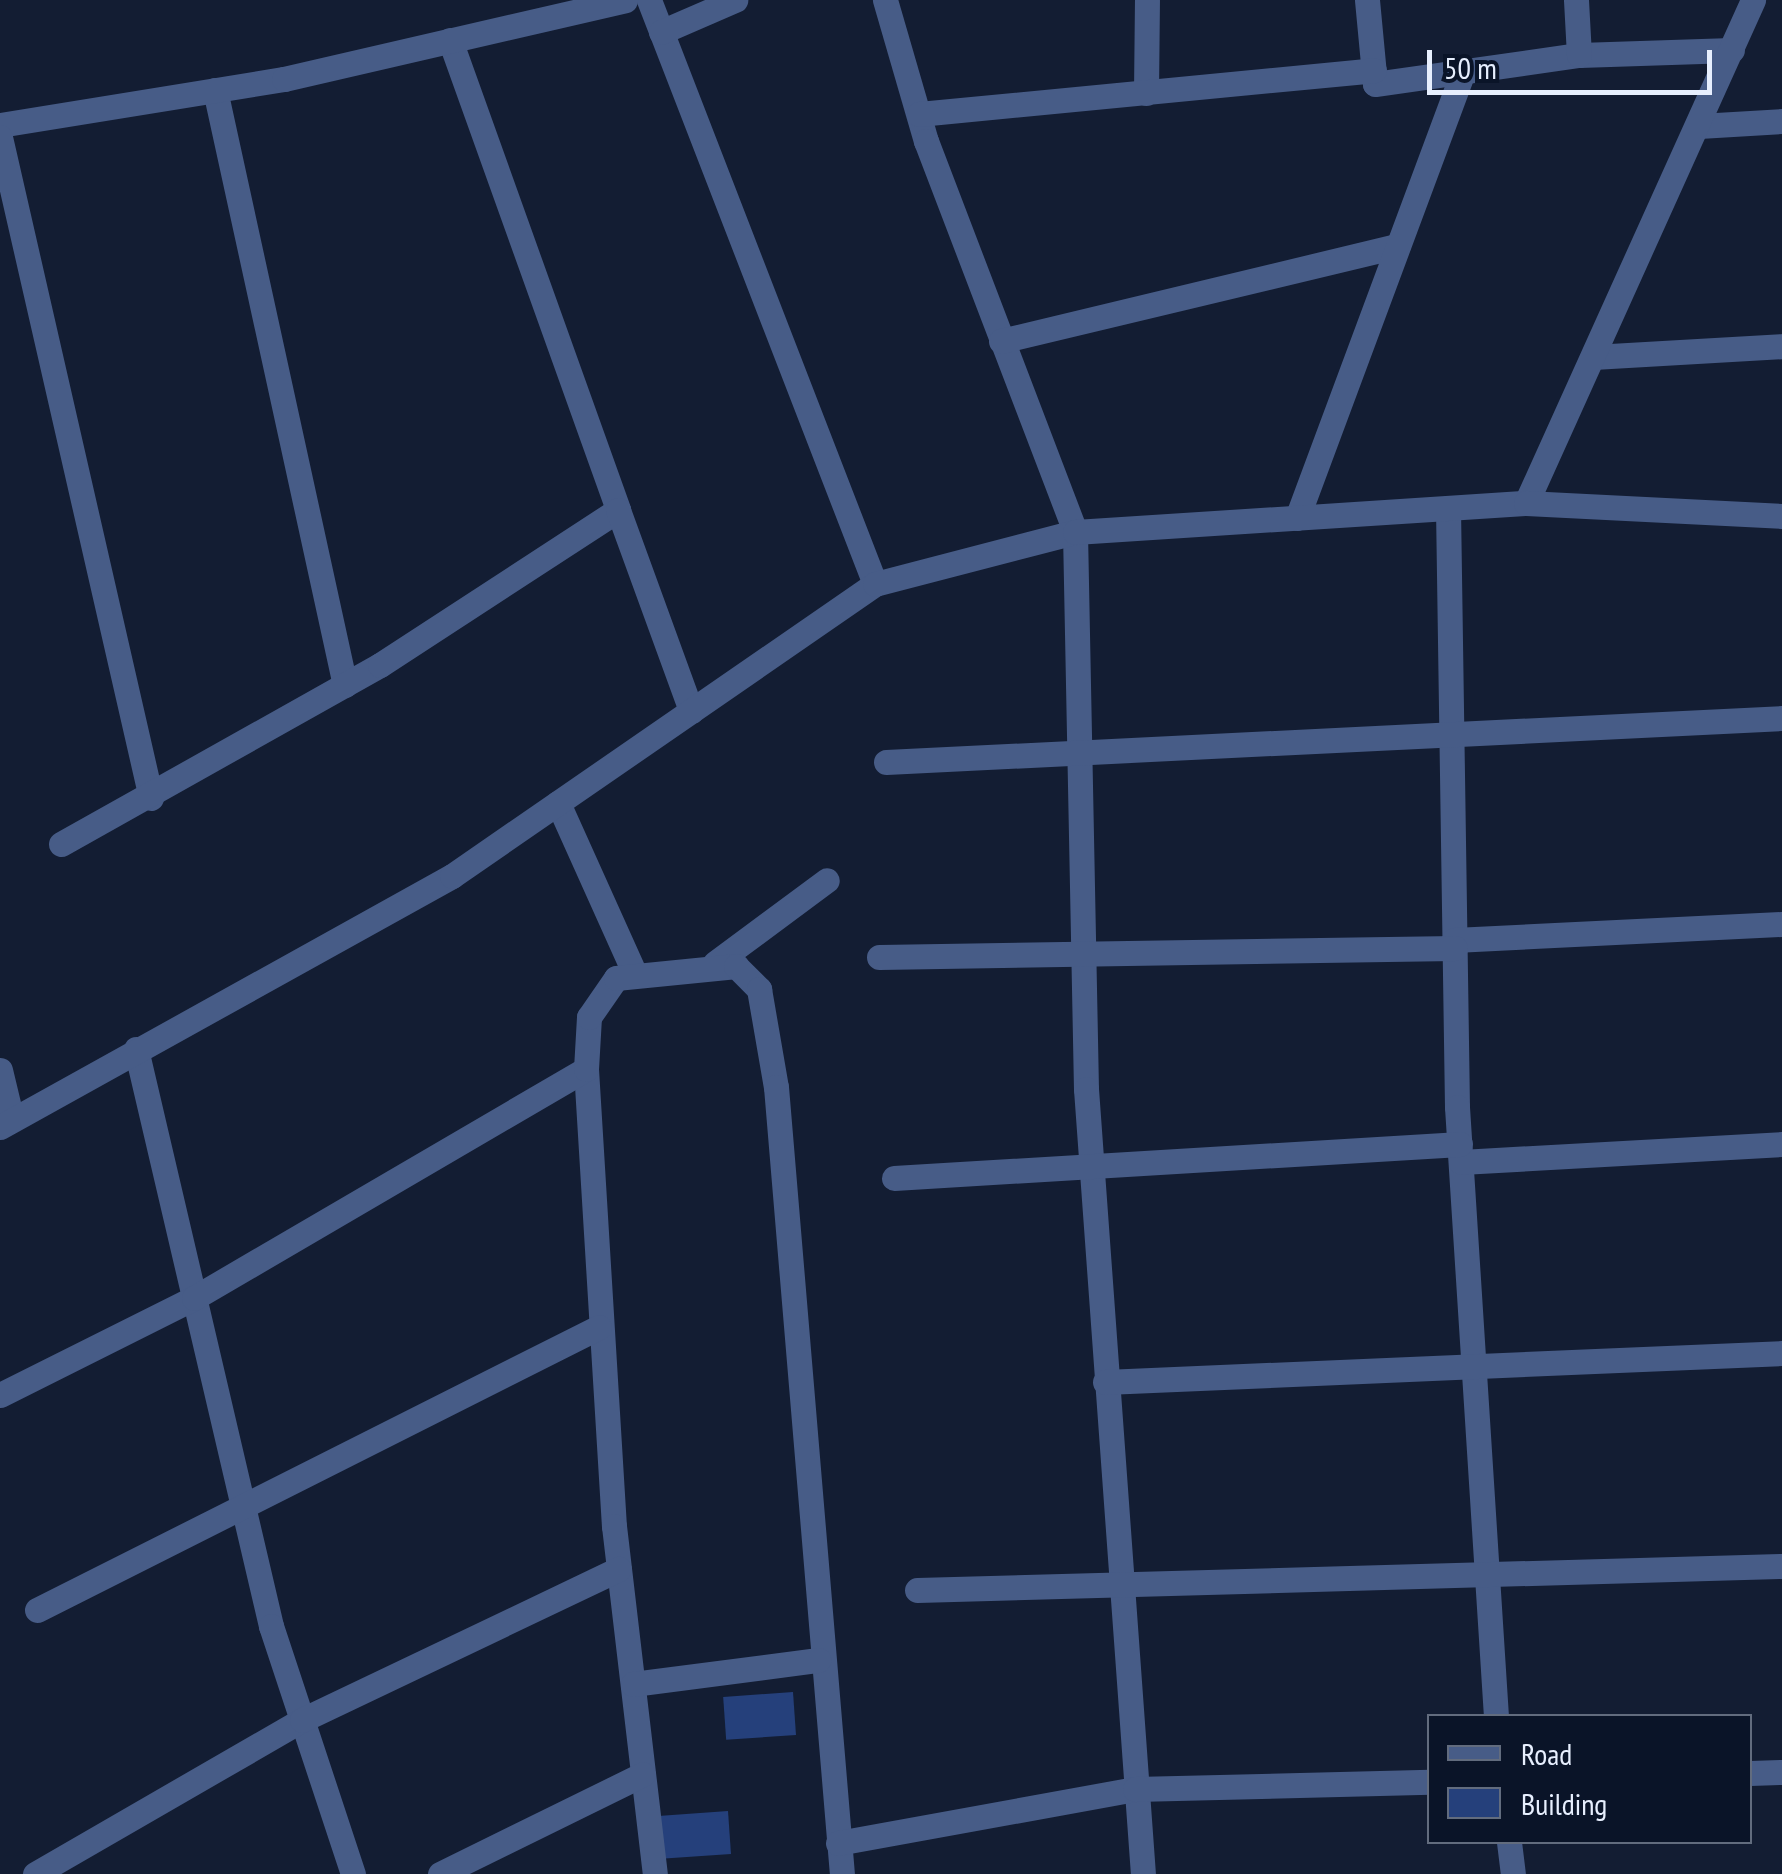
<!DOCTYPE html>
<style>
body{margin:0}
#map{position:relative;width:1782px;height:1874px;overflow:hidden;background:#131d33;font-family:"PT Sans Narrow",sans-serif}
div>[style]{position:absolute}
[style*='--x']{left:calc(var(--x)*1px);top:calc(var(--y)*1px);width:calc(var(--w)*1px);rotate:calc(var(--a)*1deg)}
.building>*{inset:0;background:#25407b;transform-origin:0 0}
.street>*{height:25px;margin:-12.5px;padding:0 12.5px;transform-origin:12.5px;border-radius:12.5px;background:#475c87}
span{translate:-50% -50%;white-space:nowrap;text-align:center;line-height:1.15;-webkit-text-stroke:9px #0a1428;paint-order:stroke}
.legend{position:absolute;left:1427px;top:1714px;width:325px;height:130px;box-sizing:border-box;background:#0a1428;border:2px solid #626c7e;margin:0;padding:12px 18px;list-style:none;font-size:30px;color:#e7effe}
.legend li{display:flex;align-items:center;gap:20px;height:50px}
.legend b{width:50px;border:2px solid #626c7e}
.scale{position:absolute;left:1427px;top:50px;width:285px;height:45px;box-sizing:border-box;border:5px solid #e7effe;border-top:0;padding-left:12px;font-size:30px;line-height:35px;white-space:nowrap;color:#e7effe;-webkit-text-stroke:8px #0a1428;paint-order:stroke}
</style>
<div id="map">
<div class="building">
<div style="left:793px;top:1692px;width:43px;height:70px;rotate:86deg"></div>
<div style="left:728px;top:1811px;width:43px;height:70px;rotate:86deg"></div>
</div>
<div class="street">
<div style="--x:649;--y:0;--w:626;--a:68.84"></div>
<div style="--x:885;--y:0;--w:147;--a:73.8"></div>
<div style="--x:926;--y:141;--w:418;--a:69.1"></div>
<div style="--x:1075;--y:532;--w:557;--a:88.87"></div>
<div style="--x:1086;--y:1089;--w:787;--a:85.85"></div>
<div style="--x:1367;--y:0;--w:84;--a:84.6"></div>
<div style="--x:1375;--y:84;--w:206;--a:-8.1"></div>
<div style="--x:1579;--y:55;--w:153;--a:-1.9"></div>
<div style="--x:1576;--y:0;--w:55;--a:86.9"></div>
<div style="--x:661;--y:32;--w:81;--a:-23.4"></div>
<div style="--x:450;--y:40;--w:499;--a:70.3"></div>
<div style="--x:215;--y:90;--w:609;--a:77.68"></div>
<div style="--x:1146;--y:93;--w:93;--a:-89.4"></div>
<div style="--x:919;--y:114;--w:457;--a:-5.5"></div>
<div style="--x:0;--y:125;--w:288;--a:-9.2"></div>
<div style="--x:284;--y:79;--w:350;--a:-13"></div>
<div style="--x:1699;--y:126;--w:83;--a:-3.4"></div>
<div style="--x:0;--y:137;--w:678;--a:77.13"></div>
<div style="--x:1001;--y:341;--w:408;--a:-13.5"></div>
<div style="--x:1593;--y:357;--w:189;--a:-3.3"></div>
<div style="--x:1526;--y:503;--w:552;--a:-65.71"></div>
<div style="--x:1448;--y:508;--w:599;--a:89.14"></div>
<div style="--x:1457;--y:1107;--w:610;--a:86.34"></div>
<div style="--x:1297;--y:518;--w:476;--a:-69.6"></div>
<div style="--x:886;--y:762;--w:897;--a:-2.81"></div>
<div style="--x:558;--y:803;--w:188;--a:65.8"></div>
<div style="--x:61;--y:844;--w:366;--a:-29.3"></div>
<div style="--x:380;--y:665;--w:284;--a:-33.1"></div>
<div style="--x:618;--y:510;--w:214;--a:70"></div>
<div style="--x:1454;--y:940;--w:328;--a:-2.8"></div>
<div style="--x:879;--y:957;--w:576;--a:-0.9"></div>
<div style="--x:715;--y:963;--w:139;--a:-36.5"></div>
<div style="--x:136;--y:1049;--w:593;--a:76.83"></div>
<div style="--x:271;--y:1626;--w:261;--a:71.7"></div>
<div style="--x:586;--y:1069;--w:458;--a:86.5"></div>
<div style="--x:614;--y:1526;--w:350;--a:83.3"></div>
<div style="--x:0;--y:1070;--w:51;--a:76.5"></div>
<div style="--x:0;--y:1127;--w:517;--a:-29.04"></div>
<div style="--x:452;--y:876;--w:514;--a:-34.62"></div>
<div style="--x:875;--y:584;--w:207;--a:-14.6"></div>
<div style="--x:1075;--y:532;--w:452;--a:-3.7"></div>
<div style="--x:1526;--y:503;--w:256;--a:2.9"></div>
<div style="--x:1461;--y:1162;--w:322;--a:-3.2"></div>
<div style="--x:894;--y:1178;--w:567;--a:-3.44"></div>
<div style="--x:1105;--y:1382;--w:678;--a:-2.45"></div>
<div style="--x:0;--y:1395;--w:217;--a:-26.6"></div>
<div style="--x:194;--y:1298;--w:454;--a:-30.3"></div>
<div style="--x:586;--y:1069;--w:52;--a:-86.7"></div>
<div style="--x:589;--y:1017;--w:47;--a:-55.3"></div>
<div style="--x:616;--y:978;--w:121;--a:-5.7"></div>
<div style="--x:736;--y:966;--w:33;--a:45"></div>
<div style="--x:759;--y:989;--w:99;--a:80.2"></div>
<div style="--x:776;--y:1087;--w:790;--a:85.21"></div>
<div style="--x:917;--y:1590;--w:865;--a:-1.59"></div>
<div style="--x:37;--y:1610;--w:629;--a:-26.73"></div>
<div style="--x:633;--y:1684;--w:187;--a:-7.4"></div>
<div style="--x:1750;--y:1773;--w:32;--a:-2"></div>
<div style="--x:1509;--y:1842;--w:32;--a:83"></div>
<div style="--x:838;--y:1843;--w:302;--a:-10.3"></div>
<div style="--x:1135;--y:1789;--w:295;--a:-1.4"></div>
<div style="--x:35;--y:1874;--w:308;--a:-30"></div>
<div style="--x:302;--y:1720;--w:351;--a:-25.5"></div>
<div style="--x:440;--y:1874;--w:226;--a:-26.2"></div>
</div>
<ul class="legend">
<li><b style="height:12px;background:#475c87"></b>Road</li>
<li><b style="height:28px;background:#25407b"></b>Building</li>
</ul>
<div class="scale">50 m</div>
</div>
